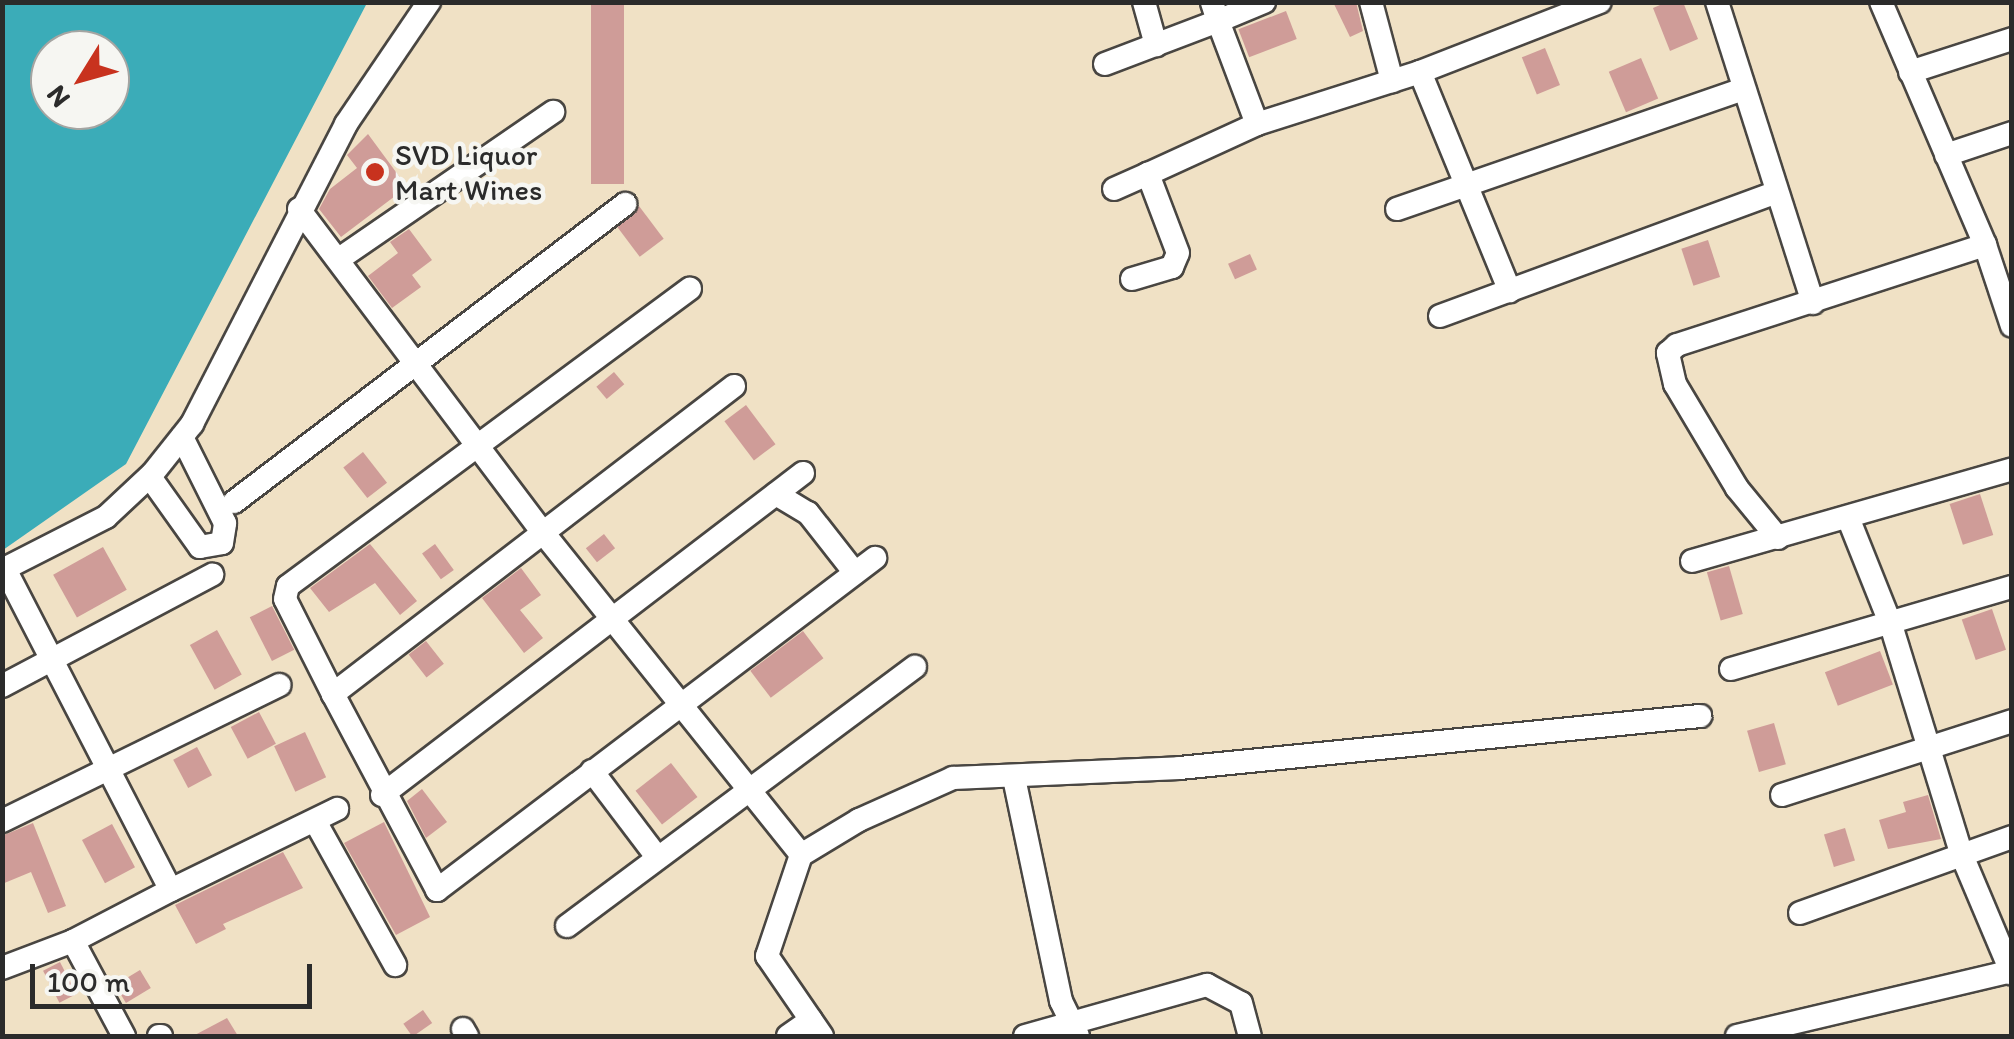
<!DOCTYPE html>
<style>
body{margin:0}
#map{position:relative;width:2014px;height:1039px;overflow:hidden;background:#f0e1c5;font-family:Itim,sans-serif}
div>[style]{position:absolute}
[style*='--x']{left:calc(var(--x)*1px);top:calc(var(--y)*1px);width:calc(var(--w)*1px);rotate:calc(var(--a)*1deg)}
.water>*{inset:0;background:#3bacb8}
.building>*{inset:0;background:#cf9c98;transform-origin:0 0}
.roads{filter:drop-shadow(2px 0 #494642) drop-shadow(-2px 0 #494642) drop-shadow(0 2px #494642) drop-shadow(0 -2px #494642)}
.minor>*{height:22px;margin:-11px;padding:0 11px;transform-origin:11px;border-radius:11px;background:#fff}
.dots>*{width:28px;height:28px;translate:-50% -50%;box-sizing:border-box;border:5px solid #f6f6f2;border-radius:50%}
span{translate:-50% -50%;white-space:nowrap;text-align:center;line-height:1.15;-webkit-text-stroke:9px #f6f6f2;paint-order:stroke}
.poi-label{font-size:30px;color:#2b2b2b}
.left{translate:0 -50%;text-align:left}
.frame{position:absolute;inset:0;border:5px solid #2b2b2b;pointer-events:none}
.north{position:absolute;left:30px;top:30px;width:100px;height:100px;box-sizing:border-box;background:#f6f6f2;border:2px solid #a5a5a2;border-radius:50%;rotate:233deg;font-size:28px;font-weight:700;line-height:40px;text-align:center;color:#2b2b2b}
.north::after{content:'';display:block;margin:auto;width:35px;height:45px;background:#c8321e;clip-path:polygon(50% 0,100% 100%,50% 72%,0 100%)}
.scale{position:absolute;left:30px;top:964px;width:282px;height:45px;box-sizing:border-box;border:5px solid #2b2b2b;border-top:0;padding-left:12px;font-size:30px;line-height:35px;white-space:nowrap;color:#2b2b2b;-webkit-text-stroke:8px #f6f6f2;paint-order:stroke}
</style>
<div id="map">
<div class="water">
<div style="clip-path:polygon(evenodd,3px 2px,367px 3px,126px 464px,3px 550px,3px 2px,50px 50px,110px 50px,110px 110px,50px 110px,50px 50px)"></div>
</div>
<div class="building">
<div style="left:591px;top:2px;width:33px;height:182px"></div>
<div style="clip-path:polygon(1333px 2px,1356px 2px,1363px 31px,1350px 37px)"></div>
<div style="clip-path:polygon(1667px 2px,1683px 2px,1698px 39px,1670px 51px,1653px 8px)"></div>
<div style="left:1286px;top:11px;width:30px;height:51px;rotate:69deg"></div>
<div style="left:1545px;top:48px;width:40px;height:25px;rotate:68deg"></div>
<div style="left:1641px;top:58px;width:44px;height:35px;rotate:67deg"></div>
<div style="clip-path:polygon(368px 134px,407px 187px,341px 237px,319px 209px,330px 189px,357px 168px,347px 155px)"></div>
<div style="left:639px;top:206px;width:41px;height:30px;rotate:53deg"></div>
<div style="clip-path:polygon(409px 229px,432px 260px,412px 275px,421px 287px,392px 308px,368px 276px,398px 253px,390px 242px)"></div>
<div style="left:1708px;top:240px;width:39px;height:28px;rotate:72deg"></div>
<div style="left:1250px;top:254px;width:17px;height:24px;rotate:66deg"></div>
<div style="left:614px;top:372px;width:16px;height:23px;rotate:50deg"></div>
<div style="left:746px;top:405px;width:49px;height:27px;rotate:53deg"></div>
<div style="left:363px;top:452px;width:39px;height:25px;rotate:52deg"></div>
<div style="left:1980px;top:494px;width:43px;height:32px;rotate:72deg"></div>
<div style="left:604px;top:534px;width:18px;height:23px;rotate:52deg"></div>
<div style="clip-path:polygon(370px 544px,417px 601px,400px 615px,375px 583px,329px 612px,310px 588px)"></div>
<div style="left:435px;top:544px;width:32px;height:16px;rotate:54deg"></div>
<div style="left:103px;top:547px;width:49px;height:57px;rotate:61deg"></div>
<div style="left:1729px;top:566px;width:50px;height:23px;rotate:74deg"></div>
<div style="clip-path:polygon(521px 568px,541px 595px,520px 610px,543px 638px,524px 653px,482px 598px)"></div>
<div style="left:272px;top:606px;width:49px;height:25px;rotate:63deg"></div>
<div style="left:1992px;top:609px;width:43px;height:32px;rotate:71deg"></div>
<div style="left:217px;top:630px;width:51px;height:31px;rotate:61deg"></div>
<div style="left:803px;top:631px;width:34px;height:66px;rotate:53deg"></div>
<div style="left:426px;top:641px;width:29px;height:22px;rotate:52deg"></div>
<div style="left:1880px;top:651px;width:36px;height:59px;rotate:69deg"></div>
<div style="left:259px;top:712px;width:36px;height:32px;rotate:62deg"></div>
<div style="left:1774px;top:723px;width:43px;height:28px;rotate:74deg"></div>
<div style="left:305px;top:732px;width:50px;height:34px;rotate:65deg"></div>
<div style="left:197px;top:747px;width:32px;height:27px;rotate:62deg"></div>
<div style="left:671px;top:763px;width:43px;height:45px;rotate:52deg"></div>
<div style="clip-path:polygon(422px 789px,447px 822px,426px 838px,407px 801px)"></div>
<div style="clip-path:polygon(1928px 795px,1941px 839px,1888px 849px,1879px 820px,1906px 812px,1903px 802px)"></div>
<div style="clip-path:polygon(384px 822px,430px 917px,396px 935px,344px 843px)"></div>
<div style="clip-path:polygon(33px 823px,66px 906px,48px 913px,31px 872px,2px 884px,2px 836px)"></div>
<div style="left:112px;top:824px;width:49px;height:34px;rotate:62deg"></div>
<div style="left:1845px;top:828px;width:34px;height:22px;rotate:73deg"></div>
<div style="clip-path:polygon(283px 852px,303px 888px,223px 924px,226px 929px,196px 944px,175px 905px)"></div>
<div style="left:60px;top:962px;width:36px;height:19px;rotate:63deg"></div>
<div style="left:140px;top:970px;width:21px;height:29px;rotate:59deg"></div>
<div style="left:423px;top:1010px;width:16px;height:24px;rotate:55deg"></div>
<div style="clip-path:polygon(227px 1018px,238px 1036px,193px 1036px)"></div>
</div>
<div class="roads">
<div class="minor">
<div style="--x:1144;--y:2;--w:45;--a:74.4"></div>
<div style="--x:1371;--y:2;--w:82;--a:75.1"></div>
<div style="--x:1717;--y:2;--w:316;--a:72.3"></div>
<div style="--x:1881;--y:2;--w:264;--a:66.8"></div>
<div style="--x:1985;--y:245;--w:85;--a:71.6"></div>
<div style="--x:1105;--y:64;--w:121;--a:-20.8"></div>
<div style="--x:1218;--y:21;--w:20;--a:-108"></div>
<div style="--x:1420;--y:72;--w:237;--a:67.7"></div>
<div style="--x:1910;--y:72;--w:107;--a:-17.9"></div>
<div style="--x:1257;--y:124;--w:110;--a:-110.7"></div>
<div style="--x:1218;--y:21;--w:50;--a:-22.4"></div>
<div style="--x:1946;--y:155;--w:70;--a:-18.4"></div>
<div style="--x:1114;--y:189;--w:37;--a:-24"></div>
<div style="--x:299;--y:209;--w:408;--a:53"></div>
<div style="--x:545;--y:535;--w:410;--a:51.3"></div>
<div style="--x:1397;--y:209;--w:367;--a:-19.1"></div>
<div style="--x:339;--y:259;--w:260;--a:-34.5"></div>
<div style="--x:1132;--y:279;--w:42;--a:-16.7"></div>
<div style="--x:1172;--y:267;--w:15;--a:-67"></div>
<div style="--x:1178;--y:253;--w:85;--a:-110.8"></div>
<div style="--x:1148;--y:174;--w:120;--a:-24.6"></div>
<div style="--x:1257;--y:124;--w:171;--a:-17.7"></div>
<div style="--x:1420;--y:72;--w:193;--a:-21.3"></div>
<div style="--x:1440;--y:316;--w:357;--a:-20.2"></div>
<div style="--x:734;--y:386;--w:506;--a:142.47"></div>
<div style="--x:333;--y:694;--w:222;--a:62"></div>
<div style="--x:437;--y:890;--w:550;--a:-37.16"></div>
<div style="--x:150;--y:477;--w:86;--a:54.5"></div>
<div style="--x:200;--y:547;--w:22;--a:-10"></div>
<div style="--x:222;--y:543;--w:20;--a:-81"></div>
<div style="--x:225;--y:523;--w:96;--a:-116.6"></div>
<div style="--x:776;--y:494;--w:37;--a:31"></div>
<div style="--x:808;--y:513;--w:76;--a:51.9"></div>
<div style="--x:234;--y:502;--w:492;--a:-37.3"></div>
<div style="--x:1849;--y:520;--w:113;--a:68.2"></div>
<div style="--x:1891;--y:625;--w:239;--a:72.9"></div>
<div style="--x:1961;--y:853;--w:131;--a:67.1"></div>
<div style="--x:1778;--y:538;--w:65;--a:-129.4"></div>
<div style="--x:1737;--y:488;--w:121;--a:-120.8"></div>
<div style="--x:1675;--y:384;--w:32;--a:-103"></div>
<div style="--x:1668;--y:353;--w:12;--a:-42"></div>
<div style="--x:1677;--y:345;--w:324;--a:-18"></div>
<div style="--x:1692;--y:561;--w:333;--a:-16"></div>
<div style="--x:5;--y:569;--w:361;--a:62.7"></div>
<div style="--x:171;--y:890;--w:110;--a:152.5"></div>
<div style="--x:73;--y:941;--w:108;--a:61.8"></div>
<div style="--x:2;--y:570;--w:117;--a:-27"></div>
<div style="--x:106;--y:517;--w:64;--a:-43.1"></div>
<div style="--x:153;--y:473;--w:63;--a:-51.5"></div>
<div style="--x:192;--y:424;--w:337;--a:-62.8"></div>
<div style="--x:346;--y:124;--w:148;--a:-55.8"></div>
<div style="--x:1731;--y:669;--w:293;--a:-16.3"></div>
<div style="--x:2;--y:686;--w:238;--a:-27.9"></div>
<div style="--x:333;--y:694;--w:106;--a:-116.8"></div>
<div style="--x:285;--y:599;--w:13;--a:-77"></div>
<div style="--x:288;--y:586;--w:500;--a:-36.5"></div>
<div style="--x:592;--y:771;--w:108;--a:52.9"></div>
<div style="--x:1014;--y:778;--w:228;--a:78.1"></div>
<div style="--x:1061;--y:1001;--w:39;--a:64"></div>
<div style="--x:382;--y:795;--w:530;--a:-37.41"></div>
<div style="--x:1782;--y:795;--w:242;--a:-17.8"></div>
<div style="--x:2;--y:821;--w:309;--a:-26.1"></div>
<div style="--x:315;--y:821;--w:165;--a:60.9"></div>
<div style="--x:171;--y:890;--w:185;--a:-26"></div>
<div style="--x:1800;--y:913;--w:225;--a:-19.7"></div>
<div style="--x:567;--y:926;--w:434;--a:-36.7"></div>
<div style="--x:2;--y:968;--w:76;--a:-20.8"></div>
<div style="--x:463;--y:1029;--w:8;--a:60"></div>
<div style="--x:159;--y:1036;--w:2;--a:0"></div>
<div style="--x:788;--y:1036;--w:28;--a:-35"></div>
<div style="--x:822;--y:1036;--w:97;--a:-124.5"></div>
<div style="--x:767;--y:956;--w:107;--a:-71.4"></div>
<div style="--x:801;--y:855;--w:68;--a:-31.1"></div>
<div style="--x:859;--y:820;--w:103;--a:-24.1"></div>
<div style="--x:953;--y:778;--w:227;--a:-2.5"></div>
<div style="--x:1180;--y:768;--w:523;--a:-5.71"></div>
<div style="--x:1025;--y:1036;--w:189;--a:-15.7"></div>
<div style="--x:1207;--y:985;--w:38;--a:28"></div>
<div style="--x:1241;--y:1003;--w:34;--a:75"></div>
<div style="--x:1737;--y:1036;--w:283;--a:-13.3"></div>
</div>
</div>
<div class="dots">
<div style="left:375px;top:172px;background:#c8321e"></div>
</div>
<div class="poi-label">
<span class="left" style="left:395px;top:172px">SVD Liquor<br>Mart Wines</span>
</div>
<div class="frame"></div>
<div class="north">N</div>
<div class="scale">100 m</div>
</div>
